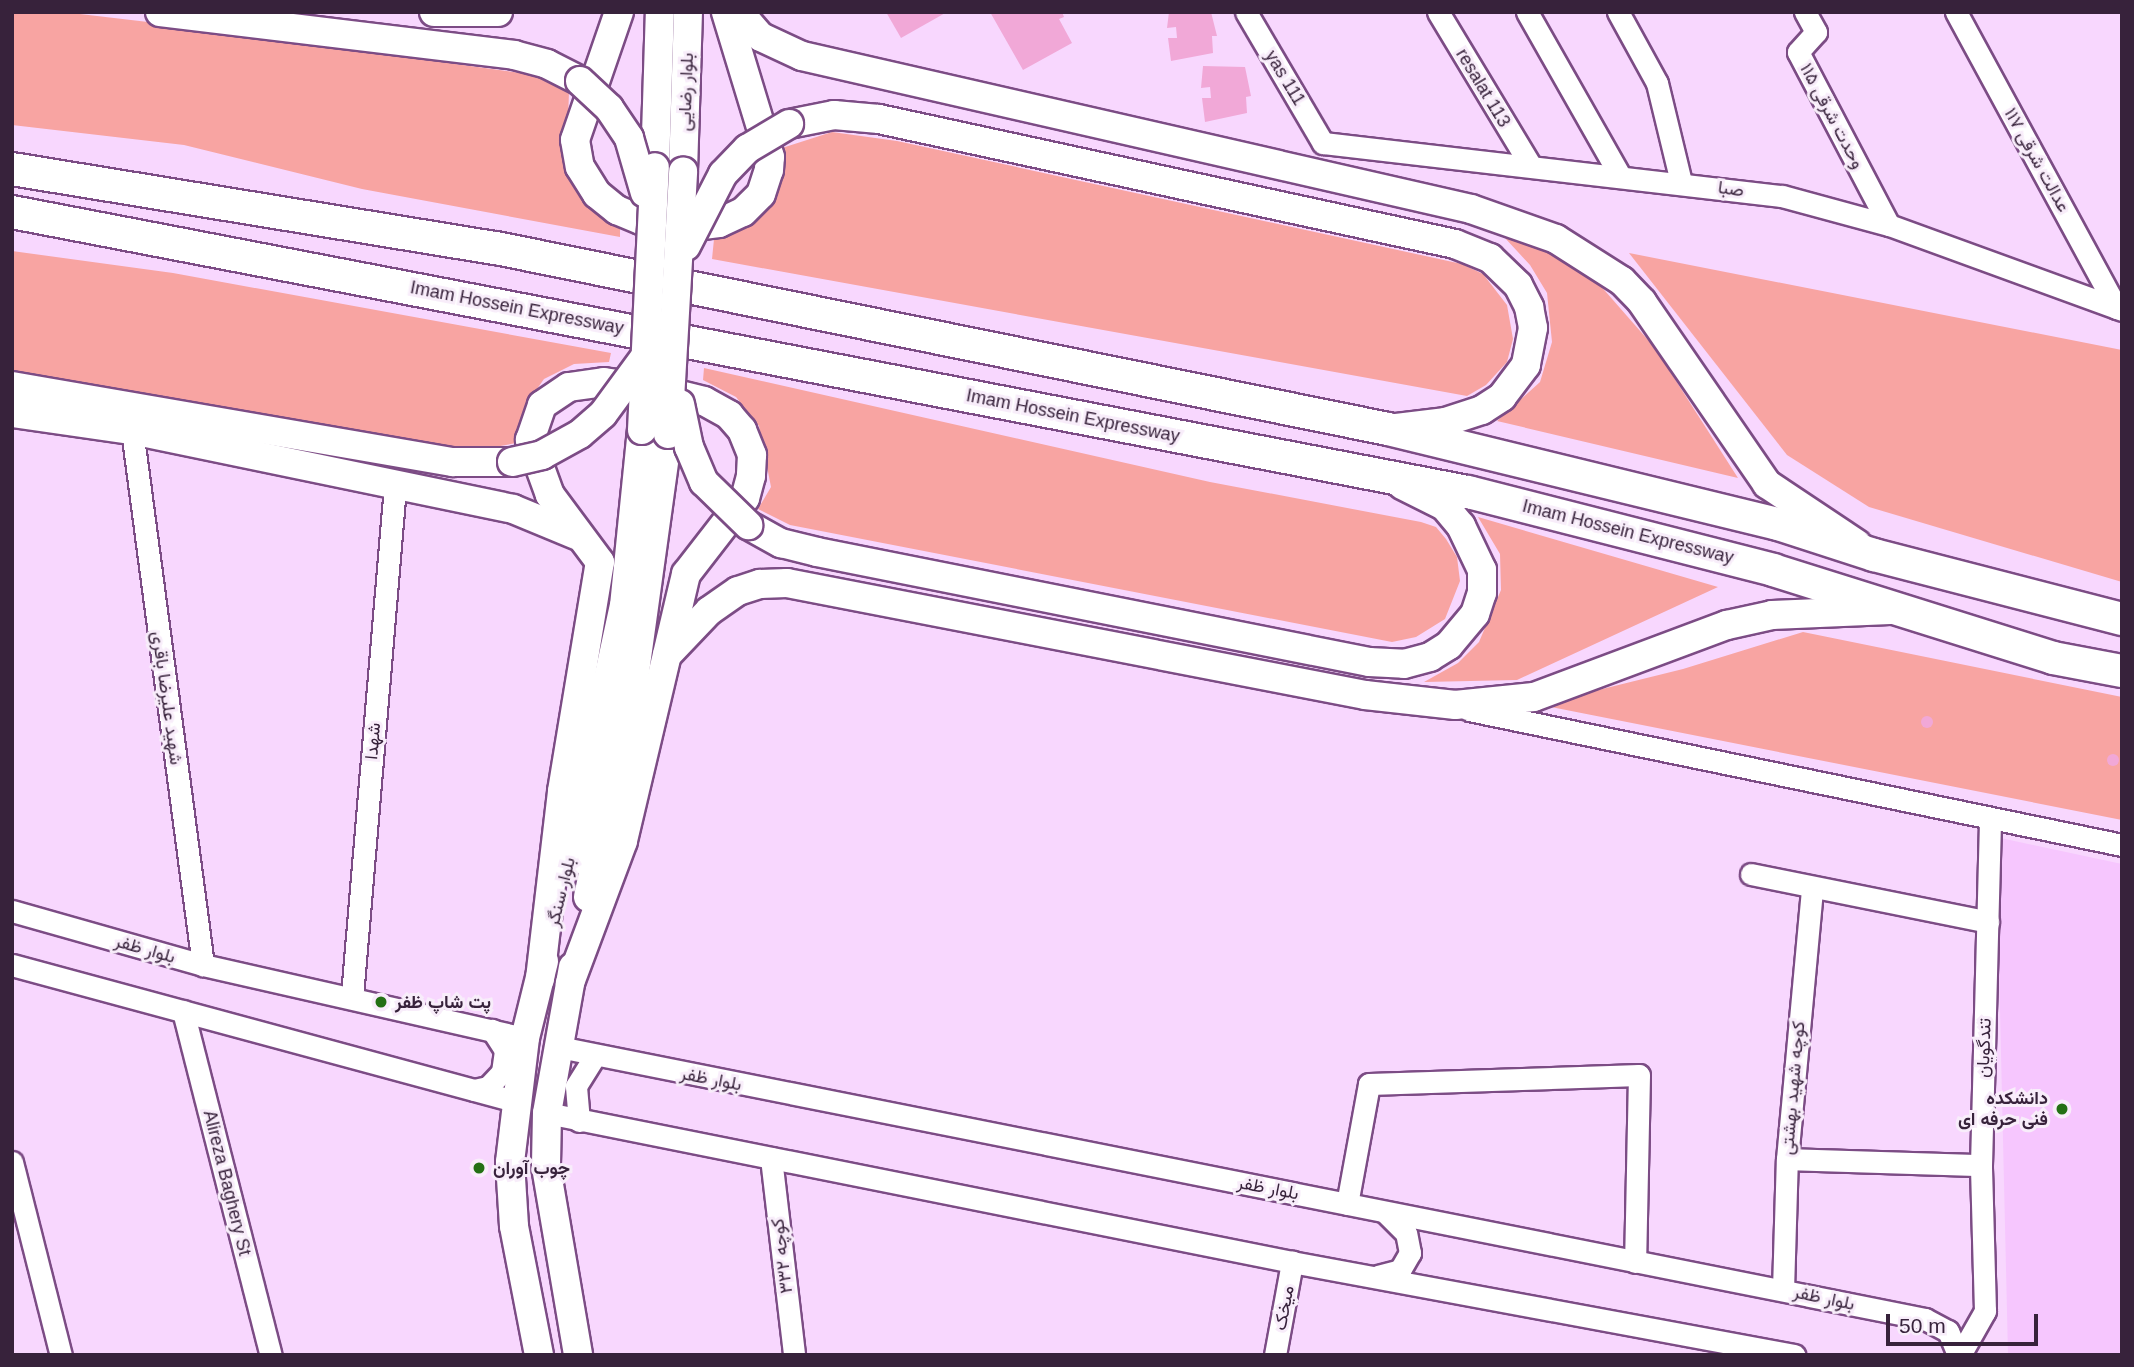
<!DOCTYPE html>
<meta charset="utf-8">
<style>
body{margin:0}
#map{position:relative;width:2134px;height:1367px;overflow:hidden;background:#f8d7fe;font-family:Arial,Vazirmatn,sans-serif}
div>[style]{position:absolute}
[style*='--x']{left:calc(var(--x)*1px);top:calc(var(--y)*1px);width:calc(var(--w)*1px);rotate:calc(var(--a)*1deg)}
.built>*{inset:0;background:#f6c6fe}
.green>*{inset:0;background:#f8a4a2}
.building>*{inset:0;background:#f1a8d7}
.round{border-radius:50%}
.roads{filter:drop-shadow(2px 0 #7c4c85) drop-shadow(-2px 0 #7c4c85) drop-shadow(0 2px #7c4c85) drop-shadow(0 -2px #7c4c85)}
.minor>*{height:21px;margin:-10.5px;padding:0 10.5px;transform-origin:10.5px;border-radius:10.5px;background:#fff}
.major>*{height:28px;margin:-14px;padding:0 14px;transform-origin:14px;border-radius:14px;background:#fff}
.highway>*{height:32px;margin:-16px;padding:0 16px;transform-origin:16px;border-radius:16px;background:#fff}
.bridges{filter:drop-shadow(2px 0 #7c4c85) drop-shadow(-2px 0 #7c4c85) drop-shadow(0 2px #7c4c85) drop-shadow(0 -2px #7c4c85)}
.major-bridge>*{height:28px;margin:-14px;padding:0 14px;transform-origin:14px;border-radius:14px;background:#fff}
.dots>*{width:19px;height:19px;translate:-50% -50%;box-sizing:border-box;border:4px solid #f8edfa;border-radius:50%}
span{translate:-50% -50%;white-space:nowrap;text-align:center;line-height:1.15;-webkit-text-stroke:6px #f8edfa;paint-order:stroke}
.street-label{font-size:18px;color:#37223b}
.poi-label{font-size:18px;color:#37223b;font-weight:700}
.left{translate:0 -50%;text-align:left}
.right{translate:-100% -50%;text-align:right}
.frame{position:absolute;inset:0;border:14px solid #37223b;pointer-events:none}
.scale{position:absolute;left:1886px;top:1314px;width:152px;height:32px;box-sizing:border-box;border:4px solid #37223b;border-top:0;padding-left:9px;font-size:21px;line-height:24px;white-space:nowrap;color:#37223b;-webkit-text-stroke:5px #f8edfa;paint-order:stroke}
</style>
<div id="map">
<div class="built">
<div style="clip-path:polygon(1996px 837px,2122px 864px,2122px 1355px,2008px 1355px)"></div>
</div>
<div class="green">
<div style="clip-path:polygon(12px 12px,63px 12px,182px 26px,542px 76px,569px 92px,567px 148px,620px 223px,620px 237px,362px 189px,184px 145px,12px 125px)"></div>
<div style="clip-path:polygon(832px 132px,897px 141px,1462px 264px,1483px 274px,1507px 305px,1513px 339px,1507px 362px,1486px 385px,1467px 396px,712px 259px,714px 239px,752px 223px,766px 208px,778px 186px,782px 148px)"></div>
<div style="clip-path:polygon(1505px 238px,1563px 251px,1599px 284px,1655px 348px,1738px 478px,1497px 421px,1540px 382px,1552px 342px,1547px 293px,1530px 265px)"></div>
<div style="clip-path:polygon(12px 251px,173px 273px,611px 353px,609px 362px,574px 364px,544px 379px,525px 406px,516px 443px,484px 449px,453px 448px,12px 372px)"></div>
<div style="clip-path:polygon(1629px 253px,2122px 350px,2122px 582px,1869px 507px,1787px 455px)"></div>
<div style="clip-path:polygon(704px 368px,1210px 482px,1421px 522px,1436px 527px,1446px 539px,1457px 557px,1460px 581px,1445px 619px,1416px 637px,1392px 642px,790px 525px,758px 509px,771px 487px,759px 426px,736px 397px,703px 380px)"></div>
<div style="clip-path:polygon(1478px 517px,1718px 587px,1517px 680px,1424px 682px,1458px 663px,1479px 642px,1501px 590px,1500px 554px)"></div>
<div style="clip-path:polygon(1803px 632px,2122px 697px,2122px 820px,1551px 707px,1566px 698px,1683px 669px)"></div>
</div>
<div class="building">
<div style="clip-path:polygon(886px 12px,947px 12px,901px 38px)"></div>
<div style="clip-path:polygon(990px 12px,1062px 12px,1064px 17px,1059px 19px,1072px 43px,1023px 70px)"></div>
<div style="clip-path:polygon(1169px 12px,1211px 12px,1217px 36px,1212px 36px,1213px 53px,1171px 61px,1168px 38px,1177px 38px,1176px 27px,1167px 28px)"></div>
<div style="clip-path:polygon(1203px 66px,1245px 67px,1251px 96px,1246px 97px,1247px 113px,1205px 122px,1202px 98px,1211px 98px,1210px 87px,1201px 88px)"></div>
<div class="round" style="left:1921px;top:716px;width:12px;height:12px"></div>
<div class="round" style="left:2107px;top:754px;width:12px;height:12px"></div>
</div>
<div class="roads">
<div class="minor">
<div style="--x:1246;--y:12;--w:152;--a:59.6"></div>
<div style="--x:1323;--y:143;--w:462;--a:6.6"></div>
<div style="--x:1782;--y:196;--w:111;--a:15.2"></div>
<div style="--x:1889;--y:225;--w:248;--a:20"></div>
<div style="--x:1438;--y:12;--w:176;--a:58.9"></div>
<div style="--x:1527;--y:12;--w:186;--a:60.4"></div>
<div style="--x:1618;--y:12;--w:81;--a:61.2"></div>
<div style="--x:1657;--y:83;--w:102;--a:76.4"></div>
<div style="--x:1805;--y:12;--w:23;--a:61"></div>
<div style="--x:1816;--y:32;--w:27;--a:132"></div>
<div style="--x:1798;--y:52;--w:195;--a:62.3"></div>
<div style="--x:1956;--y:12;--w:337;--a:61.5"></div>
<div style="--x:132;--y:430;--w:540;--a:82.44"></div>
<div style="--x:1469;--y:710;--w:667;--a:11.68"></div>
<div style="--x:1751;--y:874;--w:242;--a:11.4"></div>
<div style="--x:12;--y:911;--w:198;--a:15.8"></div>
<div style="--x:203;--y:965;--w:330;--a:12.8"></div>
<div style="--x:12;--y:965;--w:521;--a:15.13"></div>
<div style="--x:352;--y:996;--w:512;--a:-85.18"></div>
<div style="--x:183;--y:1011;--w:355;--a:75.7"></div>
<div style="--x:559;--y:1047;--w:1393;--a:11.26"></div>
<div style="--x:1925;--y:1319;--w:26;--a:28"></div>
<div style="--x:1948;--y:1331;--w:26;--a:67"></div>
<div style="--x:474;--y:1090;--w:14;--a:-12"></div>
<div style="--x:488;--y:1087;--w:21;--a:-47"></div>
<div style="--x:502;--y:1072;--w:22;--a:-82"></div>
<div style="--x:505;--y:1050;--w:24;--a:-123"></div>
<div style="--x:547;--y:1113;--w:760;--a:11.31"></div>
<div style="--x:1292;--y:1262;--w:511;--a:10.5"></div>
<div style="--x:579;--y:1121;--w:35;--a:-95"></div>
<div style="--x:576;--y:1086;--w:36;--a:-58"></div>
<div style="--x:771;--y:1158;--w:198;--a:83.3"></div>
<div style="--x:1787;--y:1159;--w:194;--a:1.8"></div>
<div style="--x:12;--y:1162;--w:199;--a:75.8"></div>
<div style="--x:1347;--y:1204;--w:122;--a:-79.6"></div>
<div style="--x:1369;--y:1084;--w:270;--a:-1.9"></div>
<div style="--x:1639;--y:1075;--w:187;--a:91.2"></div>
<div style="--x:1378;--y:1276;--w:23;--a:-15"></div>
<div style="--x:1400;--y:1270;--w:20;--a:-60"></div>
<div style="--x:1410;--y:1253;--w:20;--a:-101"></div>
<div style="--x:1406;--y:1233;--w:28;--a:-135"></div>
<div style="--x:1783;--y:1290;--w:131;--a:-88.3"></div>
<div style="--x:1787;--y:1159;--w:273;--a:-84.7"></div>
<div style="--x:1275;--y:1355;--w:95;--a:-79.6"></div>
<div style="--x:1960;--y:1355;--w:51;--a:-60.4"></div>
<div style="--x:1985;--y:1311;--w:146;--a:-91.6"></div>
<div style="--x:1981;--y:1165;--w:347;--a:-88.5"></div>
</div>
<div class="major">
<div style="--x:160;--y:12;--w:357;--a:6.9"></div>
<div style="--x:514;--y:55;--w:34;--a:15"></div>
<div style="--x:547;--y:64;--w:37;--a:27"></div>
<div style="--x:434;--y:12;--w:64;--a:0"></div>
<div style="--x:619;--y:12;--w:135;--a:109"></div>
<div style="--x:575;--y:140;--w:27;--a:80"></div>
<div style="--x:580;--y:167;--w:32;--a:58"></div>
<div style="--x:597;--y:194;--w:26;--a:39"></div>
<div style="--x:617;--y:210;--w:26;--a:23"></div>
<div style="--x:641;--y:220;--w:47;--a:8.7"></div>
<div style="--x:687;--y:227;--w:32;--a:-7"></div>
<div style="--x:719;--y:223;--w:26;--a:-25"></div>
<div style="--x:743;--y:212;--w:25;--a:-45"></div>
<div style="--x:761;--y:194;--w:25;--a:-72"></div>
<div style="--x:769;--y:170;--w:13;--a:-86"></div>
<div style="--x:770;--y:157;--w:152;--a:-106.9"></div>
<div style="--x:739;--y:12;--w:33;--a:49"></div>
<div style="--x:761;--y:37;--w:45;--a:24.9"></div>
<div style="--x:802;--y:56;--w:686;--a:12.88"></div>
<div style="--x:1471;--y:209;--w:90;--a:19.4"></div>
<div style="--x:1556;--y:239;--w:78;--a:32.5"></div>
<div style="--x:1622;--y:281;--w:29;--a:46"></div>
<div style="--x:1642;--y:302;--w:221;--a:55.5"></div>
<div style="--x:1767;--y:484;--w:108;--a:33.7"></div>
<div style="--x:789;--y:124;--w:46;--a:-11.3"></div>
<div style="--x:834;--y:115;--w:45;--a:5.1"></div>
<div style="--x:879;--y:119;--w:589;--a:12.24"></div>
<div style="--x:1455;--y:244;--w:38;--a:22"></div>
<div style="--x:1490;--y:258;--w:39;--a:44"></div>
<div style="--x:1518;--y:285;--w:25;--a:63"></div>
<div style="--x:1529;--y:307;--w:21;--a:79"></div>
<div style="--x:1533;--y:328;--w:38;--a:101"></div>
<div style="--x:1526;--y:365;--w:40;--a:127"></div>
<div style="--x:1502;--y:397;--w:24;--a:147"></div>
<div style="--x:1482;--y:410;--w:38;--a:162"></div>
<div style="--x:1446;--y:422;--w:50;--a:173.2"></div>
<div style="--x:655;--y:167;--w:155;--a:-88.2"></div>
<div style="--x:683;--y:171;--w:159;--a:-88.2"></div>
<div style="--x:12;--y:386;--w:448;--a:9.8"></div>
<div style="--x:453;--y:462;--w:59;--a:0"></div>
<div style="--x:12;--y:413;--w:121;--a:8.1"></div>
<div style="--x:132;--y:430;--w:389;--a:11.7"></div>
<div style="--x:513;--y:509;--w:68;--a:22.4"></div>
<div style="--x:748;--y:525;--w:38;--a:29"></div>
<div style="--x:781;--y:543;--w:37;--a:14"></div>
<div style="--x:817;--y:552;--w:563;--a:11.27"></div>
<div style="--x:1369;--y:662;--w:35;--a:3"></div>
<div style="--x:1404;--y:664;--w:27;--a:-15"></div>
<div style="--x:1430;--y:657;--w:22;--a:-32"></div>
<div style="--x:1449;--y:645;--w:40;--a:-50"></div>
<div style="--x:1475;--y:614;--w:22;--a:-72"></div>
<div style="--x:1482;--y:593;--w:23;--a:-90"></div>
<div style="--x:1482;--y:570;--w:49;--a:-115.5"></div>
<div style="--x:1461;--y:526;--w:26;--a:-130"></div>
<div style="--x:1444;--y:506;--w:47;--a:-153.4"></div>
<div style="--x:667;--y:655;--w:61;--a:-46.3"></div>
<div style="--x:709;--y:611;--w:35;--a:-35"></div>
<div style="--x:738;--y:591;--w:23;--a:-18"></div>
<div style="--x:760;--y:584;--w:27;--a:-2"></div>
<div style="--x:787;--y:583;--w:589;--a:10.97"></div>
<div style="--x:1365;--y:695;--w:91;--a:6.3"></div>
<div style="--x:1455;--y:705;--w:79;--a:-5.8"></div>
<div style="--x:1534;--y:697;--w:206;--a:-20.5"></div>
<div style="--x:1727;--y:625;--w:46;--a:-12.5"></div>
<div style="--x:1772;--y:615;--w:118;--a:-2.4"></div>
<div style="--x:568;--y:864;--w:264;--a:-77.8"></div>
<div style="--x:624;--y:606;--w:177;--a:-84.2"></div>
<div style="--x:588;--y:897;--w:223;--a:-78.1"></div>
<div style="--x:634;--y:679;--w:247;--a:-82.1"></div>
<div style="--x:573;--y:967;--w:148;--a:100.1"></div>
<div style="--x:547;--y:1113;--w:54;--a:91.1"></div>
<div style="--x:546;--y:1167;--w:191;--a:80.3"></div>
<div style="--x:540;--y:979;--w:189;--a:-83.3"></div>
<div style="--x:562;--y:791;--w:232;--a:-80.6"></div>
<div style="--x:600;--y:562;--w:84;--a:-126.7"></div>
<div style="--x:550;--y:495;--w:59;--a:-110"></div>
<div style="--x:530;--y:440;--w:37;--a:-71"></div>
<div style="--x:542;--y:405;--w:32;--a:-34"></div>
<div style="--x:569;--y:387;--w:35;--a:-8"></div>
<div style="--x:604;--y:382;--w:57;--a:8.1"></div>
<div style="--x:660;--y:390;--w:45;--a:14"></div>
<div style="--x:704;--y:401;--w:29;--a:29"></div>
<div style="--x:729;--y:415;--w:20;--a:49"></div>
<div style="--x:742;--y:430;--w:27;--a:68"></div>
<div style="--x:752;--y:455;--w:21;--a:93"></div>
<div style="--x:751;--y:476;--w:23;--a:105"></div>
<div style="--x:745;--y:498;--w:96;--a:127.8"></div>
<div style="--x:686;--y:574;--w:274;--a:103.3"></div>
<div style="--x:623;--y:841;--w:152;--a:110.5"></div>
<div style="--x:539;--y:1355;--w:131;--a:-101"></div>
<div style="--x:514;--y:1226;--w:64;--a:-93.6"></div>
<div style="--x:510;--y:1162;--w:125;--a:-83.1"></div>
<div style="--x:525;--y:1038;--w:79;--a:-76.1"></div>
</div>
<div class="highway">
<div style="--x:12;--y:169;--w:490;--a:9.3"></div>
<div style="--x:496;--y:248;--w:910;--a:11.47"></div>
<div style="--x:1388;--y:429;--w:401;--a:13.7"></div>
<div style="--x:1778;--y:524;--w:101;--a:17.9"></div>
<div style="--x:1874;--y:555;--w:256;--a:14.5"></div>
<div style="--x:12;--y:212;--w:1483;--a:10.89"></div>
<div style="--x:1468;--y:492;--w:315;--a:14.3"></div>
<div style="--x:1773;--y:570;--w:294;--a:17.4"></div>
<div style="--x:2053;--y:658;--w:70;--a:10.7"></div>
</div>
</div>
<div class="bridges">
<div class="major-bridge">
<div style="--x:580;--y:81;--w:40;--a:43"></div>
<div style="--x:609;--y:108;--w:36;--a:56"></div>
<div style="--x:629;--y:138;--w:57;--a:73.8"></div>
<div style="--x:686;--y:246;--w:81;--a:-62.8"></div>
<div style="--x:723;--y:174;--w:35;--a:-46"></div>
<div style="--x:747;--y:149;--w:49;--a:-30.8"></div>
<div style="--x:680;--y:404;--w:44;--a:78.2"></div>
<div style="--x:689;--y:447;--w:38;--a:67"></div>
<div style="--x:704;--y:482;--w:62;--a:44.3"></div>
<div style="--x:642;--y:430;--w:263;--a:-87.2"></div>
<div style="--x:668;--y:434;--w:263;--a:-86.7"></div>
<div style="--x:512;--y:462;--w:31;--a:-13"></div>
<div style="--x:542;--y:455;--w:43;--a:-28.9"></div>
<div style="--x:580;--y:434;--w:30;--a:-41"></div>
<div style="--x:603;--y:414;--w:74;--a:-53.7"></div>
</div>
</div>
<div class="dots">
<div style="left:381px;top:1002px;background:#237014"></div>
<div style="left:2062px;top:1109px;background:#237014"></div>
<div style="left:479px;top:1168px;background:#237014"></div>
</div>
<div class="street-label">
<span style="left:1285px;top:78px;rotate:59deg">yas 111</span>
<span style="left:1483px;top:88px;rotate:59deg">resalat 113</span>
<span style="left:686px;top:92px;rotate:-88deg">بلوار رضایی</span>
<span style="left:1832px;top:116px;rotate:62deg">۱۱۵ وحدت شرقی</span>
<span style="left:2037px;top:160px;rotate:61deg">۱۱۷ عدالت شرقی</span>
<span style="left:1731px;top:189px;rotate:8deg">صبا</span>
<span style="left:517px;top:308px;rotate:11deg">Imam Hossein Expressway</span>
<span style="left:1073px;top:416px;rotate:11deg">Imam Hossein Expressway</span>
<span style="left:1628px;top:532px;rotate:14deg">Imam Hossein Expressway</span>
<span style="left:167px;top:698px;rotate:82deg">شهید علیرضا باقری</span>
<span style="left:373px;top:741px;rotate:-85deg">شهدا</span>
<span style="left:561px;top:892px;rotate:-76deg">بلوار سنگر</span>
<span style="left:145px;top:949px;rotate:16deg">بلوار ظفر</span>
<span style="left:1984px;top:1048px;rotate:-88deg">تندگویان</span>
<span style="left:711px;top:1079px;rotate:11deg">بلوار ظفر</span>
<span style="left:1793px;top:1088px;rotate:-85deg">کوچه شهید بهشتی</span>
<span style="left:227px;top:1183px;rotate:76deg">Alireza Baghery St</span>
<span style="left:1268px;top:1188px;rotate:11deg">بلوار ظفر</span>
<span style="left:782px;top:1256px;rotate:-97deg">کوچه ۳۳۲</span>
<span style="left:1824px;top:1298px;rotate:12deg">بلوار ظفر</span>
<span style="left:1284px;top:1308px;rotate:-79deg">میخک</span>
</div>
<div class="poi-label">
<span class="left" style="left:395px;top:1002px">پت شاپ ظفر</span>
<span class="right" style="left:2048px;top:1109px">دانشکده<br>فنی حرفه ای</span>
<span class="left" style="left:493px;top:1168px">چوب آوران</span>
</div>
<div class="frame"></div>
<div class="scale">50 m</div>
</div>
